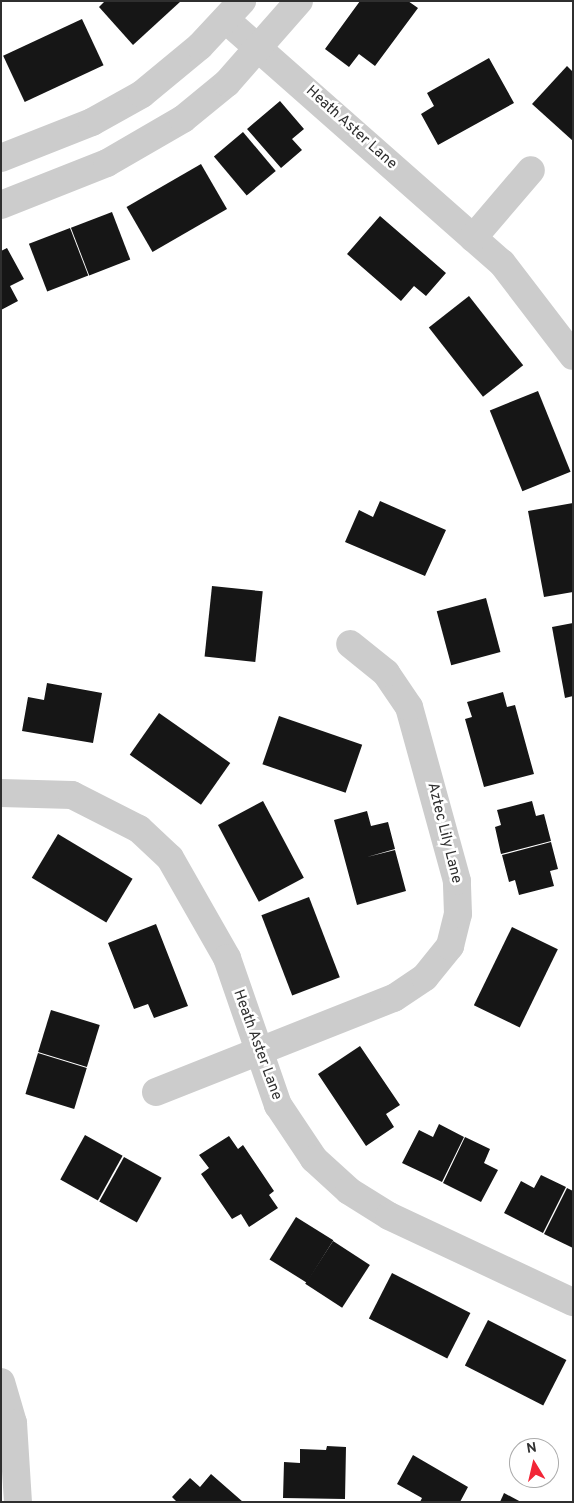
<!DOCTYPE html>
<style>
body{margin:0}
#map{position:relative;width:574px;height:1503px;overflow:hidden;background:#fff;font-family:Overpass,sans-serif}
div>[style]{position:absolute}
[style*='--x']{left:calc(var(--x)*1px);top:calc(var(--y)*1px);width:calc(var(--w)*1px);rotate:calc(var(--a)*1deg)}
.building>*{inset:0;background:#161616;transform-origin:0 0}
.minor>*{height:28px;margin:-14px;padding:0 14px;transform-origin:14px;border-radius:14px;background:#ccc}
span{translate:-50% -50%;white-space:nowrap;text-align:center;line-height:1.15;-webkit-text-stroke:5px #fff;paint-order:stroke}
.street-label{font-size:15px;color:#2f2f2f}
.frame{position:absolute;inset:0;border:2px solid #2f2f2f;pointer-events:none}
.north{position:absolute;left:509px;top:1438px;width:50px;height:50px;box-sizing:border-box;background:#fff;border:1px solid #acacac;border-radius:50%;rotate:351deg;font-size:14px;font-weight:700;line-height:20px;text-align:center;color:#2f2f2f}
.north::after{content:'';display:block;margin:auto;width:18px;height:22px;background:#f22637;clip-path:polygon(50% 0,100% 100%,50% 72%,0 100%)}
</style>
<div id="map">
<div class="building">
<div style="clip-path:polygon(105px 1px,181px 1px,133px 45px,99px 7px)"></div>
<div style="clip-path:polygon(360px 1px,408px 1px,418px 8px,375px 66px,359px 54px,349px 67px,325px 49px)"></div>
<div style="left:82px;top:19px;width:51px;height:87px;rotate:65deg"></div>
<div style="clip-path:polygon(489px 58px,514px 103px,438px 145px,421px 114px,434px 106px,427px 93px)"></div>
<div style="clip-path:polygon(567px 66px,573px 72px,573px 141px,532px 104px)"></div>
<div style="clip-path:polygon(280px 101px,304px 129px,292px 139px,302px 150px,281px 168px,247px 129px)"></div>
<div style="left:243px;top:132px;width:51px;height:38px;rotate:50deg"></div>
<div style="left:201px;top:164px;width:52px;height:86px;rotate:60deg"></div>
<div style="left:112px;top:212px;width:51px;height:44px;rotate:69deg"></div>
<div style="clip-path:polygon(380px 216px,446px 273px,426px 296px,414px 286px,401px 301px,347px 254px)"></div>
<div style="left:70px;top:228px;width:51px;height:44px;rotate:69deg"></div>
<div style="clip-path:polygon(7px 248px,24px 279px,10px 286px,18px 301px,1px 310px,1px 251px)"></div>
<div style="left:469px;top:296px;width:88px;height:51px;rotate:52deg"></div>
<div style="left:538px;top:391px;width:87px;height:52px;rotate:68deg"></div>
<div style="clip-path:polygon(380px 501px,446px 530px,425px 576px,345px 542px,359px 510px,373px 517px)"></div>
<div style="clip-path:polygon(573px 503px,573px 592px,544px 597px,528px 511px)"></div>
<div style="left:212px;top:586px;width:51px;height:71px;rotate:6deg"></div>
<div style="left:486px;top:598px;width:56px;height:51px;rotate:75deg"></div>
<div style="clip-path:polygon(573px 623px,573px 696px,565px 698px,552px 627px)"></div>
<div style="clip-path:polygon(47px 683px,102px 693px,93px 743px,22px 731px,28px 697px,44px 700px)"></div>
<div style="clip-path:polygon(503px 692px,507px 707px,515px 705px,534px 774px,484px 787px,465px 719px,472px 717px,467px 702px)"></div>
<div style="left:159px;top:713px;width:87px;height:51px;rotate:35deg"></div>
<div style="left:279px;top:716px;width:88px;height:51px;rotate:19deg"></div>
<div style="left:263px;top:801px;width:87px;height:51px;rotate:62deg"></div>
<div style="clip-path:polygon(532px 801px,536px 816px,544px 814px,551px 841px,501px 854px,495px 827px,501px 825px,497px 810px)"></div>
<div style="clip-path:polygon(367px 811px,371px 826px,388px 822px,395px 849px,367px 857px,395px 850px,406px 891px,357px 905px,334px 820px)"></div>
<div style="left:58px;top:834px;width:87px;height:51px;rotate:31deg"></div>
<div style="clip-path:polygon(551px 842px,558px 869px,550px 871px,554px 886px,519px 895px,515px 880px,509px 882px,502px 855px)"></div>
<div style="left:309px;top:897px;width:86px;height:51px;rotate:69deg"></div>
<div style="clip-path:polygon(156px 924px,188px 1006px,154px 1018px,148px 1004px,134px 1009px,108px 943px)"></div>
<div style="left:512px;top:927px;width:51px;height:87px;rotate:26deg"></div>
<div style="left:51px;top:1010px;width:51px;height:44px;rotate:17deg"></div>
<div style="clip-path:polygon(360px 1046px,400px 1105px,386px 1114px,394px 1127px,366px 1146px,318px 1074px)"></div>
<div style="left:38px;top:1053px;width:51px;height:43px;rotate:17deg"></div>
<div style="clip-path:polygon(439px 1124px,464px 1137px,442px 1182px,402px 1163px,419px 1130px,433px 1137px)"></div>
<div style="left:85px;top:1135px;width:43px;height:51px;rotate:29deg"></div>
<div style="clip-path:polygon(229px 1136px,238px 1149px,243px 1145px,274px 1191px,269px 1195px,278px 1208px,249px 1227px,241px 1214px,232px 1219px,201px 1174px,209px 1168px,199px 1155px)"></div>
<div style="clip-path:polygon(465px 1137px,490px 1149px,484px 1163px,498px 1170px,481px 1202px,443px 1183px)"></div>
<div style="left:124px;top:1157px;width:43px;height:51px;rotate:29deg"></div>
<div style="clip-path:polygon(541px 1175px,566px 1187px,543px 1233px,504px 1213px,521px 1181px,534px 1188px)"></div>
<div style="clip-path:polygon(567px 1188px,573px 1191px,573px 1248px,544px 1234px)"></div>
<div style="left:296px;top:1217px;width:44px;height:50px;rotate:32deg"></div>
<div style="left:333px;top:1241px;width:44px;height:51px;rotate:33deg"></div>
<div style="left:392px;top:1273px;width:88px;height:51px;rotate:27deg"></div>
<div style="left:488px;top:1320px;width:88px;height:51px;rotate:27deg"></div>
<div style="clip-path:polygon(327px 1446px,346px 1447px,345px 1499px,283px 1498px,284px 1462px,300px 1463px,300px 1449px,326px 1450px)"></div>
<div style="clip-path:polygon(413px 1455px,468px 1487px,460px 1502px,420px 1502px,422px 1498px,397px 1484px)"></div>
<div style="clip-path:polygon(211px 1474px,243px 1502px,177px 1502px,172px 1497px,190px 1478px,200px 1487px)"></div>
<div style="clip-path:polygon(504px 1493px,521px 1502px,500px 1502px)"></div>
</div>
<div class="minor">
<div style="--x:226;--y:20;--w:368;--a:41.4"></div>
<div style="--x:502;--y:263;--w:117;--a:52.6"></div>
<div style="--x:1;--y:158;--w:98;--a:-21.6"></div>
<div style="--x:92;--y:122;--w:57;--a:-29.2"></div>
<div style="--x:142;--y:94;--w:75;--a:-39.6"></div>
<div style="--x:200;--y:46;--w:62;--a:-47"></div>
<div style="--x:1;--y:205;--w:114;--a:-21.6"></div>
<div style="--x:107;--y:163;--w:88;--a:-30.1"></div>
<div style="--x:183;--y:119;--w:57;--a:-39.3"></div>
<div style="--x:227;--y:83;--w:109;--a:-48.7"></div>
<div style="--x:473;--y:238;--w:89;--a:-49.5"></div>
<div style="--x:1;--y:793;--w:71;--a:1.6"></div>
<div style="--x:72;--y:795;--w:75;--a:26.9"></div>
<div style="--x:139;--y:829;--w:42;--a:43.1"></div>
<div style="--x:170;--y:858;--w:115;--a:60.3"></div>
<div style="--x:227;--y:958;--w:156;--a:70.9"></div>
<div style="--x:278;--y:1105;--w:65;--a:56.3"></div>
<div style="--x:314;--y:1159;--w:47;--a:42.4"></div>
<div style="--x:349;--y:1191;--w:47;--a:32"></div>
<div style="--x:389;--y:1216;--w:203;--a:25.1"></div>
<div style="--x:156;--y:1092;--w:256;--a:-21.6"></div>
<div style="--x:394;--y:998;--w:37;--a:-34"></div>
<div style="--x:425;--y:977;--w:40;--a:-51"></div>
<div style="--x:450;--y:946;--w:33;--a:-76"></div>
<div style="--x:458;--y:914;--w:33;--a:-92"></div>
<div style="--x:457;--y:881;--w:180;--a:-105.4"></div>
<div style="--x:409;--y:707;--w:41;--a:-124.1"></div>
<div style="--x:386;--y:673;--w:46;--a:-141.1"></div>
<div style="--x:1;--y:1382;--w:43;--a:73.7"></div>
<div style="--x:13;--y:1423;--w:79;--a:86.4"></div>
</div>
<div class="street-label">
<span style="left:351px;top:128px;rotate:42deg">Heath Aster Lane</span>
<span style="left:444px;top:833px;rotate:76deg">Aztec Lily Lane</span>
<span style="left:257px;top:1045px;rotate:70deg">Heath Aster Lane</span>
</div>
<div class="frame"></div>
<div class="north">N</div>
</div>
